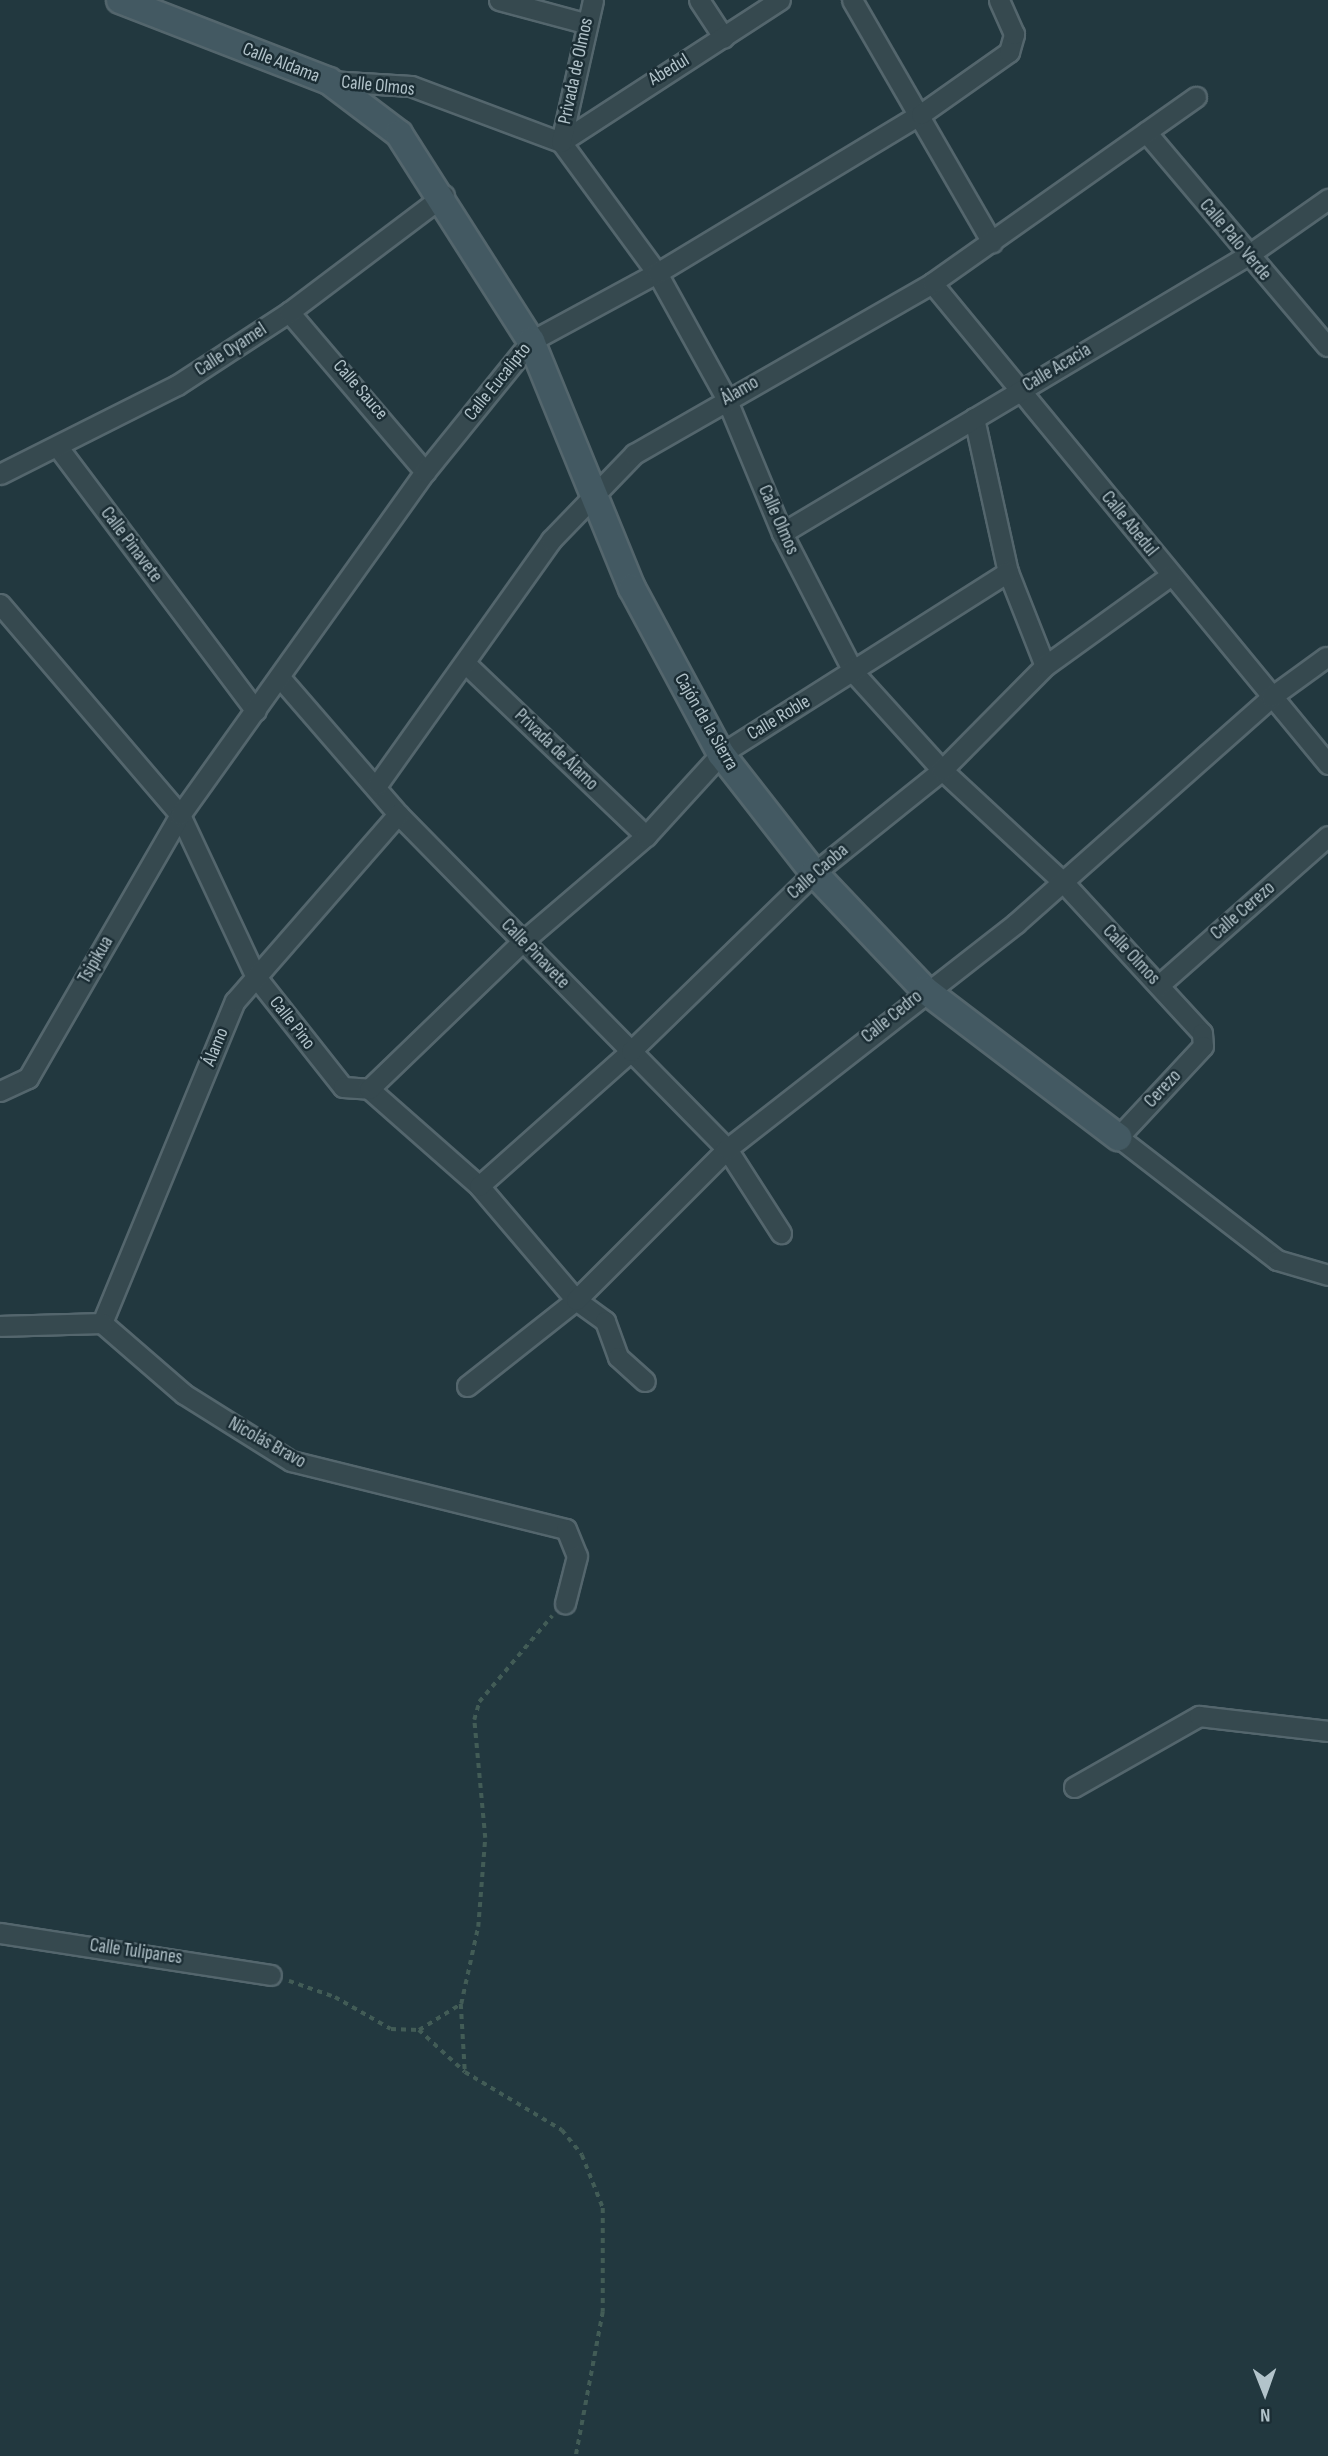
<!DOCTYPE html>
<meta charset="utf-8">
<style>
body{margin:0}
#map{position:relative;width:1328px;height:2456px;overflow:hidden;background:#22383f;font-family:"Sofia Sans Condensed",sans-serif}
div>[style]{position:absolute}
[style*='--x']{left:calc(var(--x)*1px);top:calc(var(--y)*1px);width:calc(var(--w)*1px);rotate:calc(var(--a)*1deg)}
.path>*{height:3.5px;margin-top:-1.75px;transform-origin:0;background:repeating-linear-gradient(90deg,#425c56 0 5px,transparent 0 10px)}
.roads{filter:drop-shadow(2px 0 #54666d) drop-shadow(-2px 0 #54666d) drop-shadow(0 2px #54666d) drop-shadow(0 -2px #54666d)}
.street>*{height:19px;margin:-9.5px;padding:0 9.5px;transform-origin:9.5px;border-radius:9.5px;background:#36494f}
.secondary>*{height:26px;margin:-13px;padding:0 13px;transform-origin:13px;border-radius:13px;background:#435962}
span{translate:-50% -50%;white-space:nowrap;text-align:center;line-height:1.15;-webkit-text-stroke:5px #1b2d34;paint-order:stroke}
.street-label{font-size:19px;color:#b2c3ca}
.north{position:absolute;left:1230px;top:2358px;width:70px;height:70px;-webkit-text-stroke:5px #1b2d34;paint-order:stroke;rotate:179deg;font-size:19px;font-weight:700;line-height:28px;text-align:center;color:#b2c3ca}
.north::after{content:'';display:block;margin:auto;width:24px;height:32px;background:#b2c3ca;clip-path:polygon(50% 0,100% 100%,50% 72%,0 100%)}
</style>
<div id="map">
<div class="path">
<div style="--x:289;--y:1981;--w:49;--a:19.2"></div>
<div style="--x:335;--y:1997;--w:64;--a:29.7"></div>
<div style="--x:391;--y:2029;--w:28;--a:2"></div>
<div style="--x:419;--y:2030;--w:62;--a:42.4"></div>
<div style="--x:465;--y:2072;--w:113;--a:30.9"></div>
<div style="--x:562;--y:2130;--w:32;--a:51"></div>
<div style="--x:582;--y:2155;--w:57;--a:68.4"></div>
<div style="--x:603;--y:2208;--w:104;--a:90"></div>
<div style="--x:603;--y:2312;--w:147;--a:100.6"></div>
<div style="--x:461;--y:2004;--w:68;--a:86.6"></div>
<div style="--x:419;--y:2030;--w:49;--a:-31.8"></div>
<div style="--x:461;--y:2004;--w:79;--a:-77.6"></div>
<div style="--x:478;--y:1927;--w:89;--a:-85.5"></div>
<div style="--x:485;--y:1838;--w:119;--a:-95.3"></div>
<div style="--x:474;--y:1720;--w:19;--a:-74"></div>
<div style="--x:479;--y:1702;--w:113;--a:-49.7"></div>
</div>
<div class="roads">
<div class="street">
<div style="--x:499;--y:0;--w:88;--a:15.1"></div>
<div style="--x:699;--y:0;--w:45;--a:56.7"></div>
<div style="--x:852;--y:0;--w:280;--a:60"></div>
<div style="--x:329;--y:81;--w:82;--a:3.5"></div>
<div style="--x:411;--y:86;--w:160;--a:20.5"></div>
<div style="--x:561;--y:142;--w:162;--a:53.8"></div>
<div style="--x:657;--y:273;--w:143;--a:61.1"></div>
<div style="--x:726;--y:398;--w:146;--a:67.5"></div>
<div style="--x:782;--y:533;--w:157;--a:62.8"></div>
<div style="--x:854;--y:673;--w:131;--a:47.8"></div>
<div style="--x:942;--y:770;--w:166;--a:42.8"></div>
<div style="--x:1064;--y:883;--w:204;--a:47.4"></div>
<div style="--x:1202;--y:1033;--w:13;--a:86"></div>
<div style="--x:1203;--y:1046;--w:125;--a:133"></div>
<div style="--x:1118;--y:1137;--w:201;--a:37.7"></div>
<div style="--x:1277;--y:1260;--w:53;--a:16.4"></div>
<div style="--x:1146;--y:132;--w:280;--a:49.8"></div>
<div style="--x:561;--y:142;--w:261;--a:-33"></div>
<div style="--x:561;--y:142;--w:146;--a:-77.3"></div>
<div style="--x:932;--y:283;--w:623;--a:50.54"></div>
<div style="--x:289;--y:312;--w:210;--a:49.6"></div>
<div style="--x:974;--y:418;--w:158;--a:77.6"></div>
<div style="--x:1008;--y:572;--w:101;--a:68.5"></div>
<div style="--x:57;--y:446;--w:331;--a:53.1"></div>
<div style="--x:0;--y:474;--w:198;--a:-26.7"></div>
<div style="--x:177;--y:385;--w:134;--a:-33.1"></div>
<div style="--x:289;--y:312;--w:194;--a:-37"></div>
<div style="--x:782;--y:533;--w:543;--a:-30.82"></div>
<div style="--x:1248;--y:255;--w:98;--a:-35"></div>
<div style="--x:0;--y:604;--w:277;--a:49.5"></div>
<div style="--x:180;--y:815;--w:179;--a:64.9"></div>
<div style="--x:256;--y:977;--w:140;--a:51.7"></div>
<div style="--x:343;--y:1087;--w:26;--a:4"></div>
<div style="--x:369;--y:1089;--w:147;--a:41.4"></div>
<div style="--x:479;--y:1186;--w:150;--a:49.6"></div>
<div style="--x:576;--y:1300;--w:36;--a:36"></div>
<div style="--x:605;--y:1321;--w:38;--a:70"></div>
<div style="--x:618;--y:1357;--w:36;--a:42"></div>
<div style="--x:466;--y:664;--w:249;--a:43.7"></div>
<div style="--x:282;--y:680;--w:177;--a:49.1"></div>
<div style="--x:398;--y:814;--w:470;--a:45.5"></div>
<div style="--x:727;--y:1149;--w:100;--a:57.3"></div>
<div style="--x:377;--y:785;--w:301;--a:-54.6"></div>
<div style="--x:551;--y:540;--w:120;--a:-46"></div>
<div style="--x:634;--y:454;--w:344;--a:-29.8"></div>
<div style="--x:932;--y:283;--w:323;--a:-35.2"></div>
<div style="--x:1159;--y:985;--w:225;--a:-41.4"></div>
<div style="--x:369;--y:1089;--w:214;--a:-43.9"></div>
<div style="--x:523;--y:941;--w:162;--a:-40.5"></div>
<div style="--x:646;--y:836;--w:111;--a:-47.6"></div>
<div style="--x:721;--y:754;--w:340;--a:-32.4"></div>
<div style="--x:0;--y:1091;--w:31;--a:-25"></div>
<div style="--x:28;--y:1078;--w:304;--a:-60"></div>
<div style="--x:180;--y:815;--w:422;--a:-54.5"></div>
<div style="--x:425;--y:472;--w:169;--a:-51"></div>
<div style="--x:531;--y:341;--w:143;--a:-28.4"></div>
<div style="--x:657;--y:273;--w:308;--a:-31.1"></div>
<div style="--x:921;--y:114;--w:108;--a:-35.2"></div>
<div style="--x:1009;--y:52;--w:19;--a:-74"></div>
<div style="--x:1014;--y:34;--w:37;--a:-114"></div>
<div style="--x:479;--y:1186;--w:203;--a:-41.6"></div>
<div style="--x:631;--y:1051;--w:255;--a:-44.2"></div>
<div style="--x:814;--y:873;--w:164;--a:-38.8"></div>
<div style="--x:942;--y:770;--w:146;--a:-45.3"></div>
<div style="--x:1045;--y:666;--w:155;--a:-35.8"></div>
<div style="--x:102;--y:1323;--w:348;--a:-67.6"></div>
<div style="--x:235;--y:1001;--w:248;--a:-48.9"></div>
<div style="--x:102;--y:1323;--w:108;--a:40.9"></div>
<div style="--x:184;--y:1394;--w:126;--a:32.1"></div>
<div style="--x:291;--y:1461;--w:283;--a:13.9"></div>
<div style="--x:566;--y:1529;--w:29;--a:68"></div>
<div style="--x:577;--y:1556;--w:49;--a:104.3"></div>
<div style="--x:0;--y:1326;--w:102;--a:-1.7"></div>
<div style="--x:467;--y:1386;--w:139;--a:-38.3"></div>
<div style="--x:576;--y:1300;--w:214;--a:-45"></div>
<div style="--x:727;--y:1149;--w:367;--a:-38"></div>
<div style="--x:1016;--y:923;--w:341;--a:-41.5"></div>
<div style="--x:1271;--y:697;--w:68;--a:-36"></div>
<div style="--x:1074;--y:1787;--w:144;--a:-29.6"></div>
<div style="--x:1199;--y:1716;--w:130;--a:6.6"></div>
<div style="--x:0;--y:1933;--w:274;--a:8.8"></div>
</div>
<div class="secondary">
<div style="--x:120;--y:0;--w:224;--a:21.2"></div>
<div style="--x:329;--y:81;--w:88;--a:37.1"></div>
<div style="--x:399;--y:134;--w:246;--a:57.5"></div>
<div style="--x:531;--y:341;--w:267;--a:67.8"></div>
<div style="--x:632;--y:588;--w:188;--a:61.8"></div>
<div style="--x:721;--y:754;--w:151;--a:52"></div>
<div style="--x:814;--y:873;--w:161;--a:46.5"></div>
<div style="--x:925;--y:990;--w:243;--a:37.3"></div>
</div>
</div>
<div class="street-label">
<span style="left:281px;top:63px;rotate:21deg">Calle Aldama</span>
<span style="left:669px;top:70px;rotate:-31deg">Abedul</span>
<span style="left:576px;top:71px;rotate:-78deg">Privada de Olmos</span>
<span style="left:378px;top:86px;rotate:6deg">Calle Olmos</span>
<span style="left:1235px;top:240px;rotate:50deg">Calle Palo Verde</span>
<span style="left:231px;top:350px;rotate:-33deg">Calle Oyamel</span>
<span style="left:1057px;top:368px;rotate:-31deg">Calle Acacia</span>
<span style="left:498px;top:382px;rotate:-51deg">Calle Eucalipto</span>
<span style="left:360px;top:390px;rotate:49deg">Calle Sauce</span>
<span style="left:740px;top:391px;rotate:-30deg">Álamo</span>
<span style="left:778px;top:520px;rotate:66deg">Calle Olmos</span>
<span style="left:1129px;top:524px;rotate:51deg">Calle Abedul</span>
<span style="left:131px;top:545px;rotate:53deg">Calle Pinavete</span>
<span style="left:779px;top:718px;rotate:-31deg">Calle Roble</span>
<span style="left:706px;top:722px;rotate:60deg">Cajón de la Sierra</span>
<span style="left:556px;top:750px;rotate:44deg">Privada de Álamo</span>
<span style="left:818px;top:872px;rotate:-41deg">Calle Caoba</span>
<span style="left:1243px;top:911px;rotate:-41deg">Calle Cerezo</span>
<span style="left:535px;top:954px;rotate:46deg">Calle Pinavete</span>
<span style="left:1131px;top:955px;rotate:47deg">Calle Olmos</span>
<span style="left:96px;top:960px;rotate:-60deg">Tsipikua</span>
<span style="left:892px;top:1017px;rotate:-39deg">Calle Cedro</span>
<span style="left:292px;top:1023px;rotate:52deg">Calle Pino</span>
<span style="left:216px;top:1047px;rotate:-68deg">Álamo</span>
<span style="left:1163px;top:1089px;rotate:-47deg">Cerezo</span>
<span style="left:267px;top:1443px;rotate:29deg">Nicolás Bravo</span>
<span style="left:136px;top:1952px;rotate:8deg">Calle Tulipanes</span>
</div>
<div class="north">N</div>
</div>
